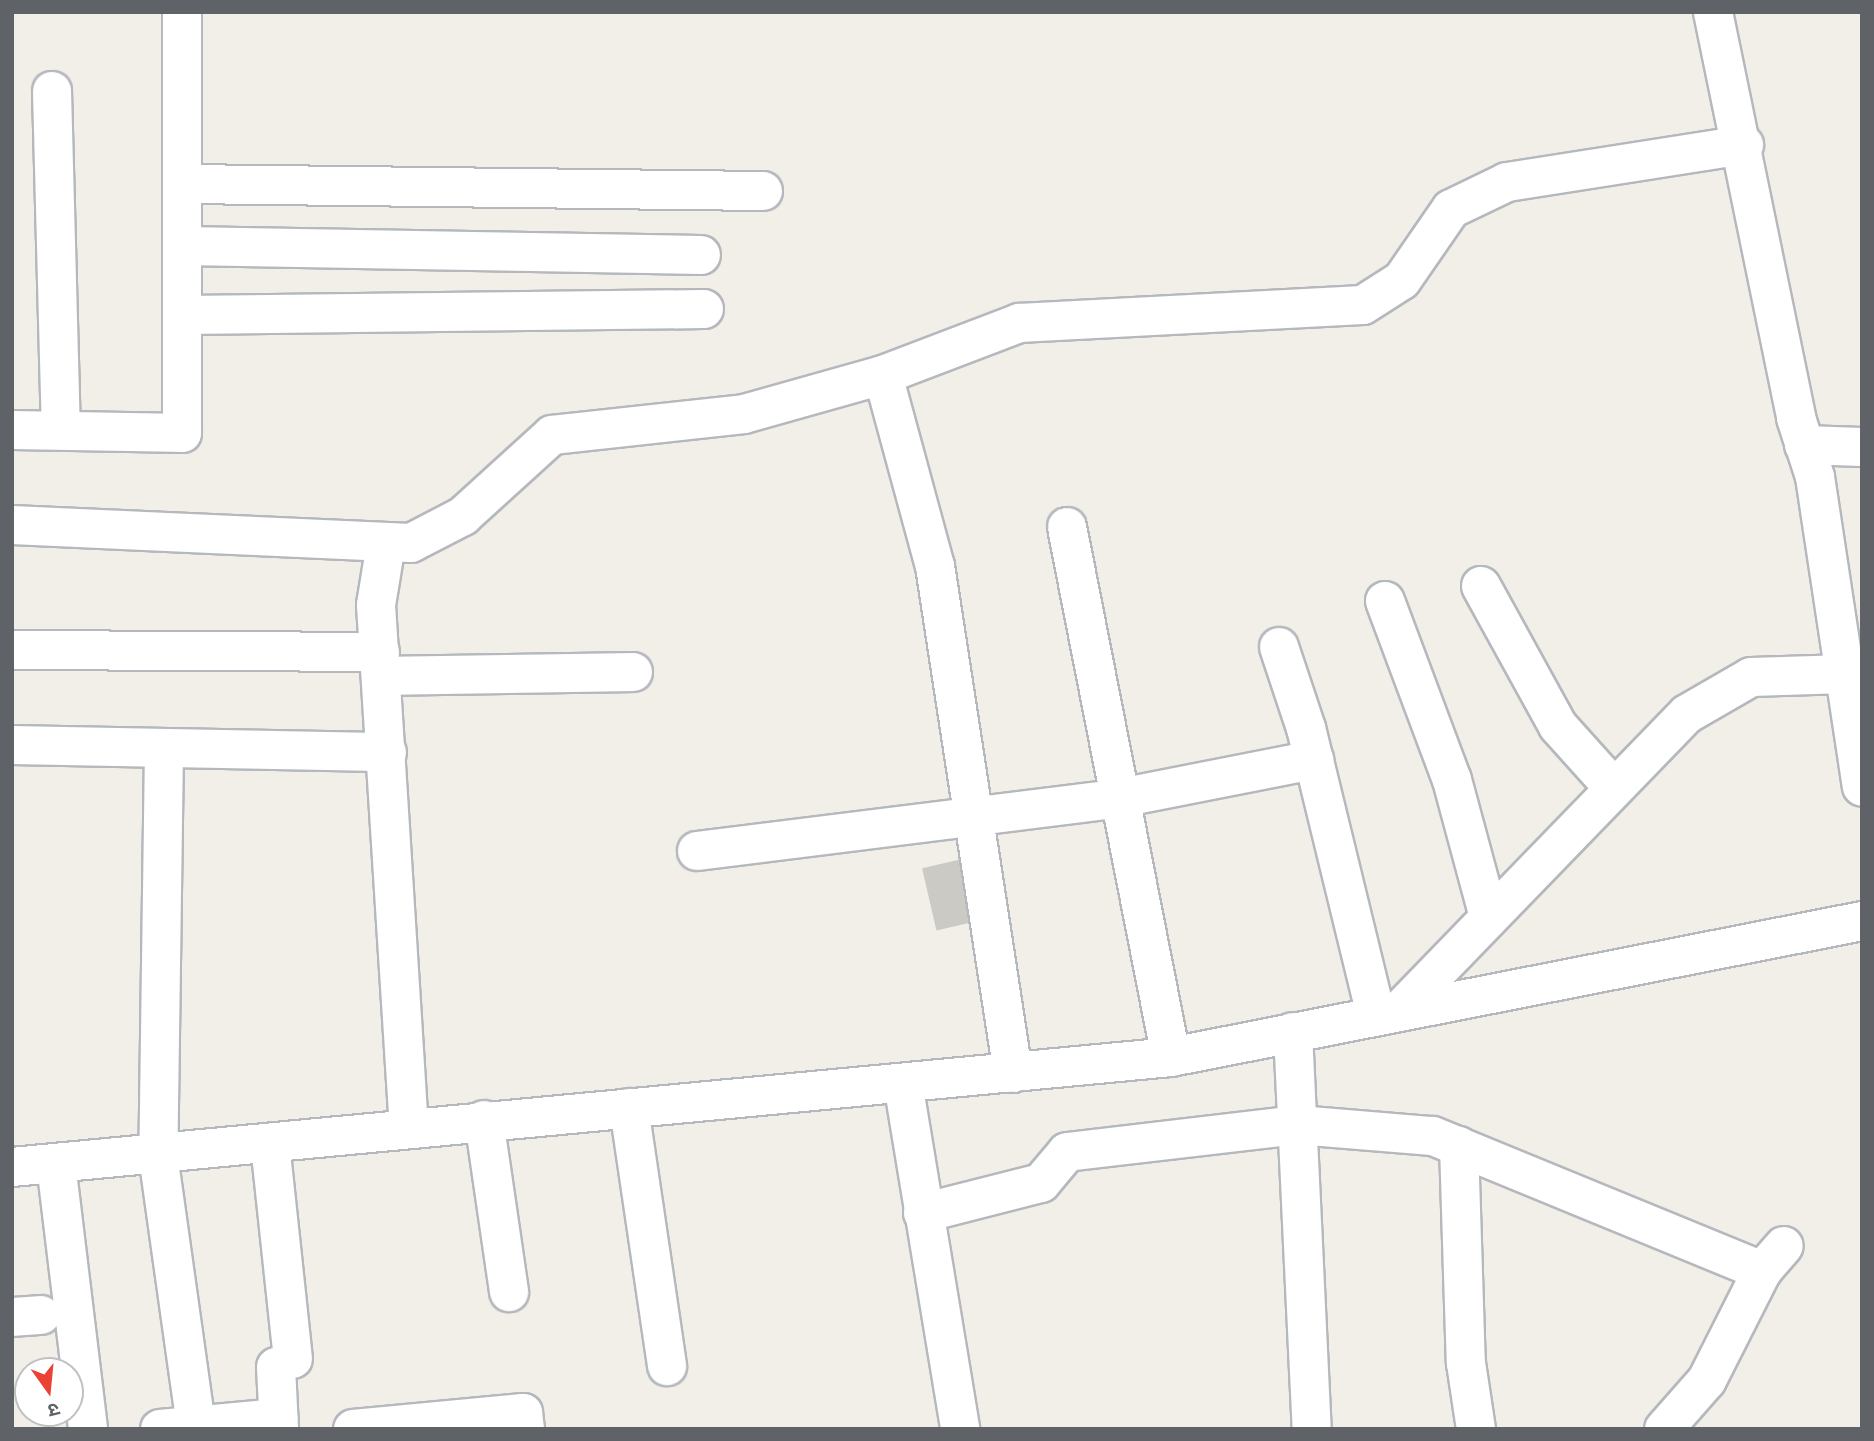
<!DOCTYPE html>
<meta charset="utf-8">
<style>
body{margin:0}
#map{position:relative;width:1874px;height:1441px;overflow:hidden;background:#f1efe8;font-family:Quicksand,"Noto Sans Devanagari",sans-serif}
div>[style]{position:absolute}
[style*='--x']{left:calc(var(--x)*1px);top:calc(var(--y)*1px);width:calc(var(--w)*1px);rotate:calc(var(--a)*1deg)}
.building>*{inset:0;background:#cccac5;transform-origin:0 0}
.roads{filter:drop-shadow(2px 0 #b5b8bc) drop-shadow(-2px 0 #b5b8bc) drop-shadow(0 2px #b5b8bc) drop-shadow(0 -2px #b5b8bc)}
.minor>*{height:38px;margin:-19px;padding:0 19px;transform-origin:19px;border-radius:19px;background:#fff}
span{translate:-50% -50%;white-space:nowrap;text-align:center;line-height:1.15;-webkit-text-stroke:5px #fff;paint-order:stroke}
.frame{position:absolute;inset:0;border:14px solid #5f6368;pointer-events:none}
.north{position:absolute;left:14px;top:1357px;width:70px;height:70px;box-sizing:border-box;background:#fff;border:2px solid #bfc1c3;border-radius:50%;rotate:165deg;font-size:19px;font-weight:700;line-height:28px;text-align:center;color:#5f6368}
.north::after{content:'';display:block;margin:auto;width:24px;height:32px;background:#ea4335;clip-path:polygon(50% 0,100% 100%,50% 72%,0 100%)}
</style>
<div id="map">
<div class="building">
<div style="left:962px;top:859px;width:64px;height:41px;rotate:77deg"></div>
</div>
<div class="roads">
<div class="minor">
<div style="--x:1713;--y:12;--w:414;--a:78.4"></div>
<div style="--x:1796;--y:418;--w:62;--a:72.1"></div>
<div style="--x:1815;--y:477;--w:313;--a:81.4"></div>
<div style="--x:52;--y:91;--w:338;--a:88.5"></div>
<div style="--x:183;--y:184;--w:580;--a:0.69"></div>
<div style="--x:183;--y:246;--w:518;--a:1"></div>
<div style="--x:185;--y:315;--w:519;--a:-0.66"></div>
<div style="--x:883;--y:375;--w:198;--a:74.8"></div>
<div style="--x:935;--y:566;--w:513;--a:81.25"></div>
<div style="--x:12;--y:430;--w:170;--a:1"></div>
<div style="--x:182;--y:433;--w:421;--a:-90"></div>
<div style="--x:1804;--y:445;--w:58;--a:2"></div>
<div style="--x:12;--y:525;--w:399;--a:2.6"></div>
<div style="--x:411;--y:543;--w:59;--a:-27.4"></div>
<div style="--x:463;--y:516;--w:120;--a:-42.3"></div>
<div style="--x:552;--y:435;--w:193;--a:-6.2"></div>
<div style="--x:744;--y:414;--w:144;--a:-15.7"></div>
<div style="--x:883;--y:375;--w:146;--a:-20.9"></div>
<div style="--x:1019;--y:323;--w:344;--a:-3"></div>
<div style="--x:1363;--y:305;--w:46;--a:-32.7"></div>
<div style="--x:1402;--y:280;--w:86;--a:-55.4"></div>
<div style="--x:1451;--y:209;--w:62;--a:-25.7"></div>
<div style="--x:1507;--y:182;--w:240;--a:-8.9"></div>
<div style="--x:1067;--y:527;--w:540;--a:78.9"></div>
<div style="--x:386;--y:544;--w:62;--a:99.3"></div>
<div style="--x:376;--y:605;--w:525;--a:86.4"></div>
<div style="--x:1481;--y:586;--w:160;--a:61.2"></div>
<div style="--x:1558;--y:726;--w:81;--a:48"></div>
<div style="--x:1385;--y:601;--w:191;--a:69.5"></div>
<div style="--x:1452;--y:780;--w:142;--a:74.9"></div>
<div style="--x:1279;--y:647;--w:85;--a:71.6"></div>
<div style="--x:1306;--y:728;--w:295;--a:76.3"></div>
<div style="--x:12;--y:650;--w:368;--a:0.3"></div>
<div style="--x:381;--y:676;--w:252;--a:-0.9"></div>
<div style="--x:12;--y:745;--w:375;--a:1.1"></div>
<div style="--x:164;--y:749;--w:406;--a:90.8"></div>
<div style="--x:158;--y:1155;--w:274;--a:82"></div>
<div style="--x:697;--y:851;--w:426;--a:-7.1"></div>
<div style="--x:1120;--y:798;--w:198;--a:-11.1"></div>
<div style="--x:1400;--y:1010;--w:412;--a:-45.9"></div>
<div style="--x:1687;--y:714;--w:74;--a:-30"></div>
<div style="--x:1751;--y:677;--w:95;--a:-1.8"></div>
<div style="--x:1293;--y:1032;--w:397;--a:87.3"></div>
<div style="--x:903;--y:1083;--w:351;--a:80.6"></div>
<div style="--x:629;--y:1108;--w:261;--a:81.6"></div>
<div style="--x:484;--y:1120;--w:174;--a:81.7"></div>
<div style="--x:270;--y:1144;--w:216;--a:83.9"></div>
<div style="--x:1459;--y:1146;--w:217;--a:88.2"></div>
<div style="--x:1466;--y:1363;--w:67;--a:81.4"></div>
<div style="--x:56;--y:1164;--w:267;--a:83.1"></div>
<div style="--x:12;--y:1167;--w:1164;--a:-5.42"></div>
<div style="--x:1171;--y:1057;--w:704;--a:-11.13"></div>
<div style="--x:923;--y:1213;--w:122;--a:-14.3"></div>
<div style="--x:1041;--y:1183;--w:40;--a:-50"></div>
<div style="--x:1067;--y:1152;--w:233;--a:-6.7"></div>
<div style="--x:1298;--y:1125;--w:135;--a:4.7"></div>
<div style="--x:1433;--y:1136;--w:356;--a:22.3"></div>
<div style="--x:12;--y:1317;--w:29;--a:-4"></div>
<div style="--x:276;--y:1367;--w:62;--a:87.2"></div>
<div style="--x:160;--y:1429;--w:119;--a:-5.3"></div>
<div style="--x:353;--y:1429;--w:171;--a:-5.4"></div>
<div style="--x:523;--y:1413;--w:16;--a:83"></div>
<div style="--x:1664;--y:1429;--w:65;--a:-48.7"></div>
<div style="--x:1707;--y:1380;--w:122;--a:-63.2"></div>
<div style="--x:1762;--y:1271;--w:33;--a:-49"></div>
</div>
</div>
<div class="frame"></div>
<div class="north">उ</div>
</div>
